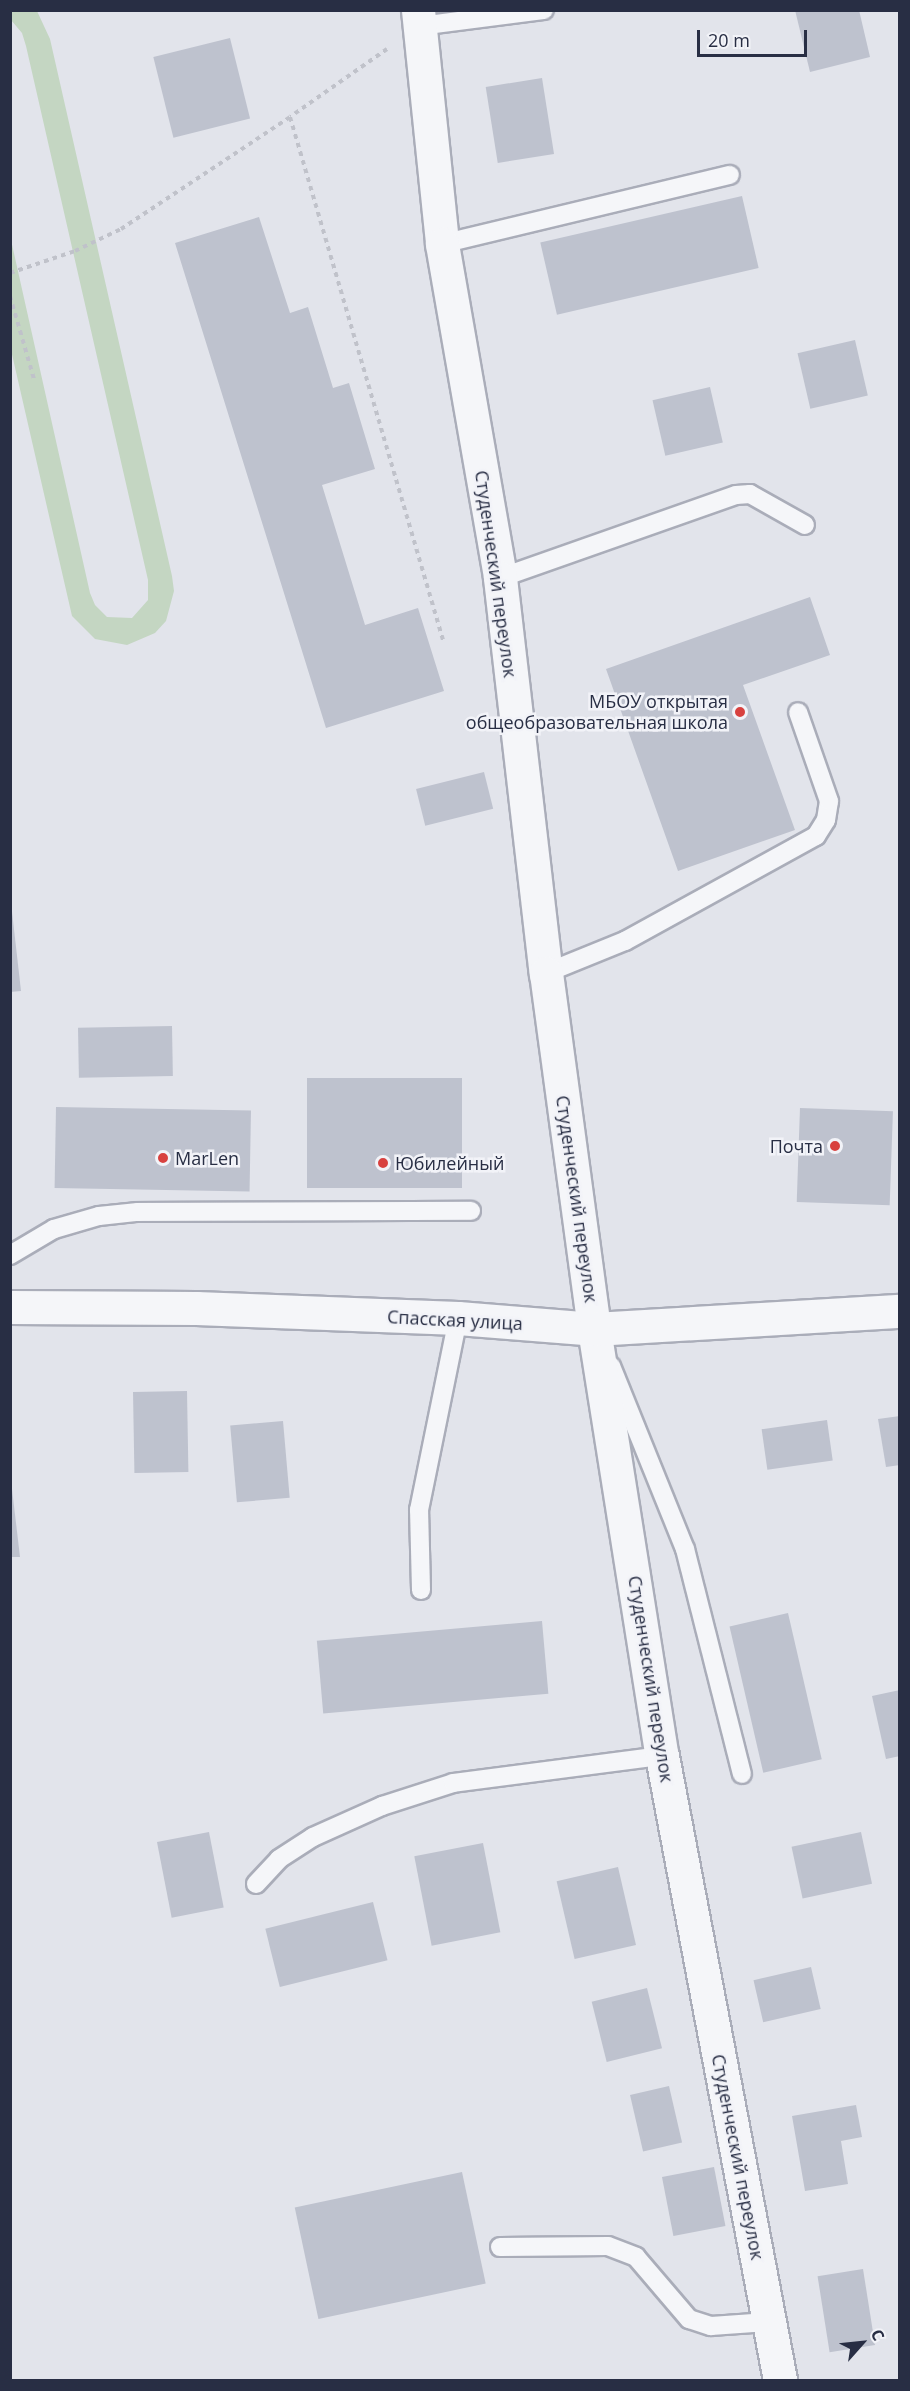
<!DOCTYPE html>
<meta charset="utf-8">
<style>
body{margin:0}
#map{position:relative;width:910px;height:2391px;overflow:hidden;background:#e2e4eb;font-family:"Open Sans",sans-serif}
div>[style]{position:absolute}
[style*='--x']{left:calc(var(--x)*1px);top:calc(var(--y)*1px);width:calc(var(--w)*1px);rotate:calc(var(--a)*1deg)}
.green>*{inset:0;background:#c4d6c2}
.building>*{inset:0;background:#bec2ce;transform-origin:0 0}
.path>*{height:4px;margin-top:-2px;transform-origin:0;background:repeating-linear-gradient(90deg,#c0c2ca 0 4.5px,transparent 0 9px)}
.roads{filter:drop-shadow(2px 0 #aaadb9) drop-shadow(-2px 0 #aaadb9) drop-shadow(0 2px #aaadb9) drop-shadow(0 -2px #aaadb9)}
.service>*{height:18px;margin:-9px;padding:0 9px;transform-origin:9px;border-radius:9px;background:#f5f6f9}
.minor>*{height:33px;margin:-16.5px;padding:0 16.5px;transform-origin:16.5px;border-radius:16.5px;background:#f5f6f9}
.dots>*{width:16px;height:16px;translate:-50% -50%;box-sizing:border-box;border:3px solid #f2f3f8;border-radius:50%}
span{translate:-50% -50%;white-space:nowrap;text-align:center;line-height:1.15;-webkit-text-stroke:5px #f2f3f8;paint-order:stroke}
.street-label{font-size:18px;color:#282e44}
.poi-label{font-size:18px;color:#282e44}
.right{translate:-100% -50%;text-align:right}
.left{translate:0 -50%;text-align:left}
.frame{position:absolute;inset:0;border:12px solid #282e44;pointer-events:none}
.north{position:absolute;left:832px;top:2313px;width:60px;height:60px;-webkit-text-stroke:4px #f2f3f8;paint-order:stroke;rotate:63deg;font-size:16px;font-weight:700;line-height:24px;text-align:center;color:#282e44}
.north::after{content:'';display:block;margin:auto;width:21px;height:27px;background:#282e44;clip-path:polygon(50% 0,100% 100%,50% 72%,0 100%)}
.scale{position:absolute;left:697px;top:30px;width:110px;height:27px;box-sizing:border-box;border:3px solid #282e44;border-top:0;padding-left:8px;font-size:18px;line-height:21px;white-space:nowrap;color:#282e44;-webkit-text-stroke:4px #f2f3f8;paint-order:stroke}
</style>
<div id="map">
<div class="green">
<div style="clip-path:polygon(11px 10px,37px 11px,50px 39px,172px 576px,174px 591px,166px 621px,155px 633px,127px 645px,95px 639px,72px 616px,11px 350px,11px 240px,90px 593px,95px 605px,107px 617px,132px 618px,148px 600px,148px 580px,26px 46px,22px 33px,11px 20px)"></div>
</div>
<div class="building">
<div style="clip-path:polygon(795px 10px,859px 10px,870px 57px,810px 72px)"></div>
<div style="left:230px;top:38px;width:83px;height:79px;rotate:76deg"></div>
<div style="left:542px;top:78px;width:77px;height:57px;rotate:81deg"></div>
<div style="left:742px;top:196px;width:74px;height:207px;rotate:77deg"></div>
<div style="clip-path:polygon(259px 217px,290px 313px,308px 307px,333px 388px,349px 383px,375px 469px,322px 485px,365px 625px,418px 608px,444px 691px,326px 728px,175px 243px)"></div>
<div style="left:855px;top:340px;width:57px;height:59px;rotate:77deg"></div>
<div style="left:710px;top:387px;width:57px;height:59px;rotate:77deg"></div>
<div style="clip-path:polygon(810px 597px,830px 655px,743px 685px,795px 830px,678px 871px,606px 669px)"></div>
<div style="left:484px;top:772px;width:38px;height:70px;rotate:76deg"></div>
<div style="clip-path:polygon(10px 894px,21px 991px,10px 992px)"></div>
<div style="left:172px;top:1026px;width:50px;height:94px;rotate:89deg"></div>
<div style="left:307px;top:1078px;width:155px;height:110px"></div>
<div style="left:56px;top:1107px;width:195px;height:81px;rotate:1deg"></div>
<div style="left:800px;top:1108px;width:93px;height:94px;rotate:2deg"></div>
<div style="left:187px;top:1391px;width:81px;height:54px;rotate:89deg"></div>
<div style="clip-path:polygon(900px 1416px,900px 1465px,886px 1467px,878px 1419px)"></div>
<div style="left:827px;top:1420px;width:41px;height:66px;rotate:82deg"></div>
<div style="left:283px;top:1421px;width:77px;height:53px;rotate:85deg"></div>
<div style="clip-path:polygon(10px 1472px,20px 1557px,10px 1557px)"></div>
<div style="left:788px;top:1613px;width:150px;height:60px;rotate:77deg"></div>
<div style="left:542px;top:1621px;width:73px;height:226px;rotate:85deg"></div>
<div style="clip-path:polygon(900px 1690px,900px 1756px,886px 1759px,872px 1696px)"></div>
<div style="left:209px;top:1832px;width:77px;height:53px;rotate:79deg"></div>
<div style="left:861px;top:1832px;width:53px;height:71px;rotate:78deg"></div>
<div style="left:483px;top:1843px;width:91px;height:70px;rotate:79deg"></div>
<div style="left:618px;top:1867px;width:80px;height:63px;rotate:77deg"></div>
<div style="left:373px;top:1902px;width:60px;height:111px;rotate:76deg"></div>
<div style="left:811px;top:1967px;width:43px;height:59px;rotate:77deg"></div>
<div style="left:647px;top:1988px;width:62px;height:57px;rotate:76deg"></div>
<div style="left:669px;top:2086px;width:58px;height:40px;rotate:77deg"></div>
<div style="clip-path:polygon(856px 2105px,862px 2137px,841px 2141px,848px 2184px,805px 2191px,792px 2116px)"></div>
<div style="left:714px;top:2167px;width:60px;height:53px;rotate:79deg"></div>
<div style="left:462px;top:2172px;width:114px;height:171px;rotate:78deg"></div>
<div style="left:863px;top:2269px;width:77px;height:46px;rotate:81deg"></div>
</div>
<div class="path">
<div style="--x:387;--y:49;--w:118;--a:145"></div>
<div style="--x:290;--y:117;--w:545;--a:73.69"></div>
<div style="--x:10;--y:273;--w:69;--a:-18.7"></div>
<div style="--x:75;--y:251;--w:51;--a:-25.6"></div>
<div style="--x:121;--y:229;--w:203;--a:-33.5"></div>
<div style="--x:10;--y:296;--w:86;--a:73.9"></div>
</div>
<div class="roads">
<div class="service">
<div style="--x:420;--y:26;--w:125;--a:-7.4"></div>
<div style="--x:442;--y:244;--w:296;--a:-13.5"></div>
<div style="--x:500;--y:578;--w:250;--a:-19.4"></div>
<div style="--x:736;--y:495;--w:14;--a:-4"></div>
<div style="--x:750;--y:494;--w:63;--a:29.4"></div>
<div style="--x:546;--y:973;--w:85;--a:-22.1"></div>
<div style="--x:625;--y:941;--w:218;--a:-28.8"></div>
<div style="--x:816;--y:836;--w:19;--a:-58"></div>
<div style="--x:826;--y:820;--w:19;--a:-81"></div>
<div style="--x:829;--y:801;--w:94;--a:-109.2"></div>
<div style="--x:10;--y:1255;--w:51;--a:-30.6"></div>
<div style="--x:54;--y:1229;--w:47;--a:-16.1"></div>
<div style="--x:99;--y:1216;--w:39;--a:-6"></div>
<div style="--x:138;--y:1212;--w:333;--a:-0.2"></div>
<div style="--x:611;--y:1366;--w:197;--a:68"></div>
<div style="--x:685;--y:1549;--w:232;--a:75.8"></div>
<div style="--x:421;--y:1590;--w:80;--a:-91.4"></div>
<div style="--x:419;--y:1510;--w:196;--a:-78.5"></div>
<div style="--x:256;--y:1884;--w:34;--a:-47"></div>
<div style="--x:279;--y:1859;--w:40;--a:-32.9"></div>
<div style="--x:313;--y:1837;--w:76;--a:-24.2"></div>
<div style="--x:382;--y:1806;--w:75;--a:-17.9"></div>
<div style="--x:453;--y:1783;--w:211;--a:-7.4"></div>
<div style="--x:500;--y:2247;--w:108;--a:-0.5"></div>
<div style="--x:608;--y:2246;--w:30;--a:21"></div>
<div style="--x:636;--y:2257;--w:82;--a:49.5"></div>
<div style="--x:689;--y:2319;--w:23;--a:18"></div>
<div style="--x:711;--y:2326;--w:57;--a:-4"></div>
</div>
<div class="minor">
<div style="--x:418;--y:10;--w:235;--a:84.1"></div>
<div style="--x:442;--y:244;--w:339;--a:80.1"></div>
<div style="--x:500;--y:578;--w:398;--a:83.4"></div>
<div style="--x:546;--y:973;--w:359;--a:82.3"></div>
<div style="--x:594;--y:1329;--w:432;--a:81"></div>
<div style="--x:662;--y:1756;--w:635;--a:79.29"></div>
<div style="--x:10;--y:1307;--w:186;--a:0.3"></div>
<div style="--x:196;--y:1308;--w:262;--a:2.2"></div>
<div style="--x:458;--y:1318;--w:136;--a:4.6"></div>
<div style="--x:594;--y:1329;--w:307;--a:-3.4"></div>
</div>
</div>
<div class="dots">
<div style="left:740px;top:712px;background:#d8413f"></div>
<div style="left:835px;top:1146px;background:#d8413f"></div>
<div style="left:163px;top:1158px;background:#d8413f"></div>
<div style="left:383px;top:1163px;background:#d8413f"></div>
</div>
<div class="street-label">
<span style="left:496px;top:574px;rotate:82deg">Студенческий переулок</span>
<span style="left:577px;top:1199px;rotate:82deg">Студенческий переулок</span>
<span style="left:455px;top:1320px;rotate:3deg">Спасская улица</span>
<span style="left:651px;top:1679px;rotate:81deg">Студенческий переулок</span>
<span style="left:738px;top:2157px;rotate:79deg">Студенческий переулок</span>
</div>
<div class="poi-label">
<span class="right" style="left:728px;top:712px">МБОУ открытая<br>общеобразовательная школа</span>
<span class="right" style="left:823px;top:1146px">Почта</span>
<span class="left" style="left:175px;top:1158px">MarLen</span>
<span class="left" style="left:395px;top:1163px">Юбилейный</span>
</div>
<div class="frame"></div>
<div class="north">С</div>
<div class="scale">20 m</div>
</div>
